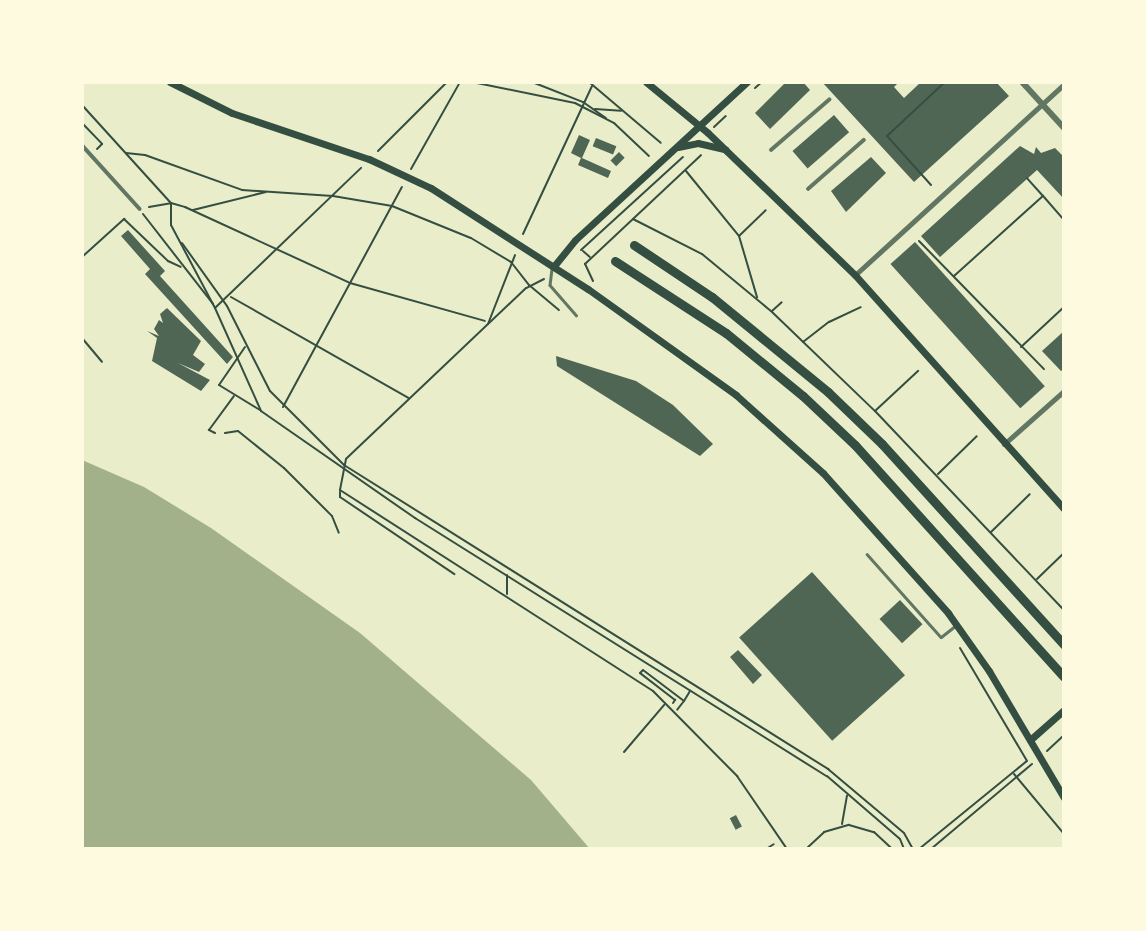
<!DOCTYPE html>
<style>
body{margin:0}
#map{position:relative;width:1146px;height:931px;overflow:hidden;background:#e9edc9;font-family:"IBM Plex Sans",sans-serif}
div>[style]{position:absolute}
[style*='--x']{left:calc(var(--x)*1px);top:calc(var(--y)*1px);width:calc(var(--w)*1px);rotate:calc(var(--a)*1deg)}
.water>*{inset:0;background:#a3b18a}
.building>*{inset:0;background:#4f6655;transform-origin:0 0}
.path>*{height:2px;margin:-1px;padding:0 1px;transform-origin:1px;border-radius:1px;background:#344e41}
.service>*{height:2.5px;margin:-1.25px;padding:0 1.25px;transform-origin:1.25px;border-radius:1.25px;background:#617663}
.pedestrian>*{height:3.5px;margin:-1.75px;padding:0 1.75px;transform-origin:1.75px;border-radius:1.75px;background:#617663}
.minor>*{height:5px;margin:-2.5px;padding:0 2.5px;transform-origin:2.5px;border-radius:2.5px;background:#617663}
.tertiary>*{height:6px;margin:-3px;padding:0 3px;transform-origin:3px;border-radius:3px;background:#617663}
.secondary>*{height:7px;margin:-3.5px;padding:0 3.5px;transform-origin:3.5px;border-radius:3.5px;background:#344e41}
.trunk>*{height:9px;margin:-4.5px;padding:0 4.5px;transform-origin:4.5px;border-radius:4.5px;background:#344e41}
span{translate:-50% -50%;white-space:nowrap;text-align:center;line-height:1.15;-webkit-text-stroke:6px #fefae0;paint-order:stroke}
.frame{position:absolute;inset:0;border:84px solid #fefae0;pointer-events:none}
</style>
<div id="map">
<div class="water">
<div style="clip-path:polygon(82px 460px,144px 487px,211px 528px,360px 633px,531px 780px,590px 849px,82px 849px)"></div>
</div>
<div class="building">
<div style="clip-path:polygon(786px 82px,803px 82px,810px 90px,770px 129px,755px 113px)"></div>
<div style="clip-path:polygon(822px 82px,899px 82px,894px 87px,904px 98px,921px 82px,996px 82px,1009px 96px,914px 182px)"></div>
<div style="left:834px;top:115px;width:23px;height:55px;rotate:49deg"></div>
<div style="clip-path:polygon(579px 135px,590px 140px,582px 158px,611px 171px,608px 178px,578px 165px,581px 158px,571px 153px)"></div>
<div style="left:596px;top:138px;width:22px;height:9px;rotate:22deg"></div>
<div style="clip-path:polygon(1020px 146px,1034px 154px,1036px 147px,1041px 153px,1055px 148px,1064px 157px,1064px 199px,1037px 170px,940px 257px,921px 236px)"></div>
<div style="left:619px;top:152px;width:8px;height:12px;rotate:45deg"></div>
<div style="clip-path:polygon(871px 157px,886px 173px,846px 212px,831px 191px)"></div>
<div style="clip-path:polygon(128px 230px,165px 271px,160px 276px,233px 357px,227px 364px,145px 274px,150px 269px,121px 236px)"></div>
<div style="left:915px;top:242px;width:194px;height:33px;rotate:48deg"></div>
<div style="clip-path:polygon(167px 308px,201px 341px,193px 355px,205px 364px,199px 372px,178px 363px,210px 380px,201px 391px,152px 361px,157px 338px,147px 331px,159px 336px,154px 329px,159px 320px,163px 323px,160px 314px)"></div>
<div style="clip-path:polygon(1064px 331px,1064px 369px,1061px 371px,1042px 351px)"></div>
<div style="clip-path:polygon(556px 356px,636px 381px,673px 405px,713px 444px,700px 456px,557px 366px)"></div>
<div style="left:812px;top:572px;width:139px;height:98px;rotate:48deg"></div>
<div style="left:900px;top:600px;width:33px;height:28px;rotate:47deg"></div>
<div style="clip-path:polygon(738px 650px,762px 675px,753px 684px,730px 657px)"></div>
<div style="left:736px;top:815px;width:13px;height:7px;rotate:63deg"></div>
</div>
<div class="path">
<div style="--x:472;--y:82;--w:105;--a:11.5"></div>
<div style="--x:575;--y:103;--w:44;--a:27.1"></div>
<div style="--x:614;--y:123;--w:48;--a:43.3"></div>
<div style="--x:532;--y:82;--w:55;--a:21.4"></div>
<div style="--x:583;--y:102;--w:28;--a:35"></div>
<div style="--x:589;--y:82;--w:94;--a:40.3"></div>
<div style="--x:755;--y:88;--w:9;--a:-41"></div>
<div style="--x:82;--y:105;--w:132;--a:47.8"></div>
<div style="--x:171;--y:203;--w:22;--a:90"></div>
<div style="--x:171;--y:225;--w:94;--a:62.1"></div>
<div style="--x:215;--y:308;--w:113;--a:65.9"></div>
<div style="--x:261;--y:411;--w:188;--a:34.8"></div>
<div style="--x:415;--y:518;--w:486;--a:32.1"></div>
<div style="--x:827;--y:776;--w:96;--a:40.8"></div>
<div style="--x:900;--y:839;--w:11;--a:68"></div>
<div style="--x:595;--y:109;--w:26;--a:4"></div>
<div style="--x:82;--y:123;--w:29;--a:46"></div>
<div style="--x:102;--y:144;--w:7;--a:135"></div>
<div style="--x:714;--y:127;--w:16;--a:-43"></div>
<div style="--x:378;--y:151;--w:98;--a:-45"></div>
<div style="--x:126;--y:153;--w:19;--a:6"></div>
<div style="--x:145;--y:155;--w:103;--a:19.8"></div>
<div style="--x:242;--y:190;--w:91;--a:3.8"></div>
<div style="--x:333;--y:196;--w:60;--a:9.6"></div>
<div style="--x:392;--y:206;--w:85;--a:22.1"></div>
<div style="--x:471;--y:238;--w:47;--a:31"></div>
<div style="--x:511;--y:262;--w:29;--a:52"></div>
<div style="--x:529;--y:285;--w:39;--a:40"></div>
<div style="--x:411;--y:169;--w:100;--a:-60.6"></div>
<div style="--x:686;--y:171;--w:84;--a:50.8"></div>
<div style="--x:739;--y:236;--w:64;--a:73.6"></div>
<div style="--x:931;--y:185;--w:66;--a:-131.9"></div>
<div style="--x:887;--y:136;--w:79;--a:-43"></div>
<div style="--x:1044;--y:197;--w:30;--a:49"></div>
<div style="--x:149;--y:207;--w:22;--a:-10"></div>
<div style="--x:171;--y:203;--w:15;--a:16"></div>
<div style="--x:185;--y:207;--w:182;--a:24.7"></div>
<div style="--x:350;--y:283;--w:140;--a:15.7"></div>
<div style="--x:193;--y:210;--w:75;--a:-13.9"></div>
<div style="--x:143;--y:214;--w:114;--a:52.1"></div>
<div style="--x:633;--y:219;--w:77;--a:26.9"></div>
<div style="--x:702;--y:254;--w:89;--a:39.6"></div>
<div style="--x:771;--y:311;--w:144;--a:43.9"></div>
<div style="--x:875;--y:411;--w:274;--a:46.5"></div>
<div style="--x:523;--y:234;--w:163;--a:-65"></div>
<div style="--x:739;--y:236;--w:37;--a:-44"></div>
<div style="--x:919;--y:241;--w:179;--a:45.7"></div>
<div style="--x:182;--y:243;--w:77;--a:54.5"></div>
<div style="--x:227;--y:306;--w:95;--a:63.2"></div>
<div style="--x:270;--y:391;--w:105;--a:45"></div>
<div style="--x:344;--y:465;--w:572;--a:32.13"></div>
<div style="--x:828;--y:769;--w:99;--a:40.1"></div>
<div style="--x:904;--y:833;--w:18;--a:61"></div>
<div style="--x:581;--y:250;--w:138;--a:-42.4"></div>
<div style="--x:583;--y:251;--w:9;--a:41"></div>
<div style="--x:82;--y:257;--w:57;--a:-42.1"></div>
<div style="--x:124;--y:219;--w:61;--a:43.7"></div>
<div style="--x:168;--y:261;--w:14;--a:25"></div>
<div style="--x:954;--y:276;--w:120;--a:-42"></div>
<div style="--x:1043;--y:196;--w:24;--a:-132"></div>
<div style="--x:544;--y:279;--w:20;--a:153"></div>
<div style="--x:526;--y:288;--w:248;--a:136.5"></div>
<div style="--x:346;--y:459;--w:32;--a:101"></div>
<div style="--x:340;--y:490;--w:372;--a:32.7"></div>
<div style="--x:653;--y:691;--w:120;--a:45.3"></div>
<div style="--x:737;--y:776;--w:88;--a:55.6"></div>
<div style="--x:593;--y:281;--w:19;--a:-115"></div>
<div style="--x:585;--y:264;--w:159;--a:-43.2"></div>
<div style="--x:231;--y:297;--w:205;--a:29.6"></div>
<div style="--x:216;--y:307;--w:201;--a:-43.8"></div>
<div style="--x:772;--y:311;--w:13;--a:-42"></div>
<div style="--x:488;--y:324;--w:74;--a:-68.6"></div>
<div style="--x:82;--y:338;--w:31;--a:50"></div>
<div style="--x:803;--y:342;--w:33;--a:-38"></div>
<div style="--x:829;--y:322;--w:35;--a:-25"></div>
<div style="--x:245;--y:347;--w:46;--a:124.4"></div>
<div style="--x:219;--y:385;--w:48;--a:31.4"></div>
<div style="--x:1021;--y:347;--w:59;--a:-42.9"></div>
<div style="--x:283;--y:407;--w:250;--a:-61.6"></div>
<div style="--x:875;--y:411;--w:59;--a:-42.9"></div>
<div style="--x:215;--y:433;--w:7;--a:-153"></div>
<div style="--x:209;--y:430;--w:42;--a:-53.7"></div>
<div style="--x:225;--y:433;--w:13;--a:-9"></div>
<div style="--x:238;--y:431;--w:59;--a:38.8"></div>
<div style="--x:284;--y:468;--w:68;--a:45"></div>
<div style="--x:332;--y:516;--w:18;--a:68"></div>
<div style="--x:938;--y:474;--w:54;--a:-44.3"></div>
<div style="--x:340;--y:492;--w:5;--a:90"></div>
<div style="--x:340;--y:497;--w:138;--a:34"></div>
<div style="--x:991;--y:532;--w:54;--a:-44.3"></div>
<div style="--x:507;--y:575;--w:19;--a:90"></div>
<div style="--x:1037;--y:579;--w:37;--a:-44"></div>
<div style="--x:960;--y:648;--w:131;--a:59.3"></div>
<div style="--x:684;--y:701;--w:12;--a:-59"></div>
<div style="--x:673;--y:703;--w:4;--a:-56"></div>
<div style="--x:675;--y:700;--w:44;--a:-142.4"></div>
<div style="--x:640;--y:673;--w:4;--a:-45"></div>
<div style="--x:643;--y:670;--w:51;--a:37.1"></div>
<div style="--x:684;--y:701;--w:11;--a:128"></div>
<div style="--x:1047;--y:751;--w:23;--a:-43"></div>
<div style="--x:624;--y:752;--w:62;--a:-49.6"></div>
<div style="--x:1014;--y:774;--w:78;--a:50.2"></div>
<div style="--x:842;--y:824;--w:29;--a:-80"></div>
<div style="--x:766;--y:849;--w:9;--a:-32"></div>
<div style="--x:806;--y:849;--w:25;--a:-43"></div>
<div style="--x:824;--y:832;--w:26;--a:-16"></div>
<div style="--x:849;--y:825;--w:26;--a:16"></div>
<div style="--x:874;--y:832;--w:25;--a:43"></div>
<div style="--x:919;--y:849;--w:139;--a:-39.2"></div>
<div style="--x:931;--y:849;--w:132;--a:-40.1"></div>
</div>
<div class="service">
<div style="--x:552;--y:269;--w:16;--a:97"></div>
<div style="--x:550;--y:285;--w:40;--a:49"></div>
<div style="--x:867;--y:554;--w:111;--a:48.3"></div>
<div style="--x:941;--y:637;--w:16;--a:-38"></div>
</div>
<div class="pedestrian">
<div style="--x:82;--y:145;--w:86;--a:47.8"></div>
<div style="--x:771;--y:150;--w:77;--a:-40.8"></div>
<div style="--x:808;--y:189;--w:74;--a:-41.2"></div>
</div>
<div class="minor">
<div style="--x:855;--y:275;--w:283;--a:-42.4"></div>
<div style="--x:1004;--y:444;--w:80;--a:-41.5"></div>
</div>
<div class="tertiary">
<div style="--x:1022;--y:82;--w:62;--a:47.6"></div>
</div>
<div class="secondary">
<div style="--x:170;--y:82;--w:69;--a:26.6"></div>
<div style="--x:232;--y:113;--w:145;--a:18.6"></div>
<div style="--x:369;--y:159;--w:68;--a:25.1"></div>
<div style="--x:431;--y:188;--w:187;--a:32.8"></div>
<div style="--x:588;--y:289;--w:182;--a:35.6"></div>
<div style="--x:736;--y:395;--w:117;--a:41.9"></div>
<div style="--x:823;--y:473;--w:188;--a:48.2"></div>
<div style="--x:948;--y:613;--w:71;--a:54.7"></div>
<div style="--x:989;--y:671;--w:147;--a:59.4"></div>
<div style="--x:646;--y:82;--w:80;--a:39.4"></div>
<div style="--x:708;--y:133;--w:204;--a:44"></div>
<div style="--x:855;--y:275;--w:314;--a:48.2"></div>
<div style="--x:678;--y:147;--w:20;--a:-11"></div>
<div style="--x:698;--y:143;--w:28;--a:13"></div>
<div style="--x:554;--y:266;--w:33;--a:-51"></div>
<div style="--x:575;--y:240;--w:234;--a:-42.6"></div>
<div style="--x:1030;--y:740;--w:45;--a:-41.4"></div>
</div>
<div class="trunk">
<div style="--x:634;--y:245;--w:94;--a:33.7"></div>
<div style="--x:712;--y:297;--w:150;--a:39.3"></div>
<div style="--x:828;--y:392;--w:75;--a:43.9"></div>
<div style="--x:882;--y:444;--w:271;--a:47.8"></div>
<div style="--x:615;--y:261;--w:132;--a:33"></div>
<div style="--x:726;--y:333;--w:99;--a:39.3"></div>
<div style="--x:803;--y:396;--w:71;--a:43.3"></div>
<div style="--x:855;--y:445;--w:312;--a:48"></div>
</div>
<div class="frame"></div>
</div>
